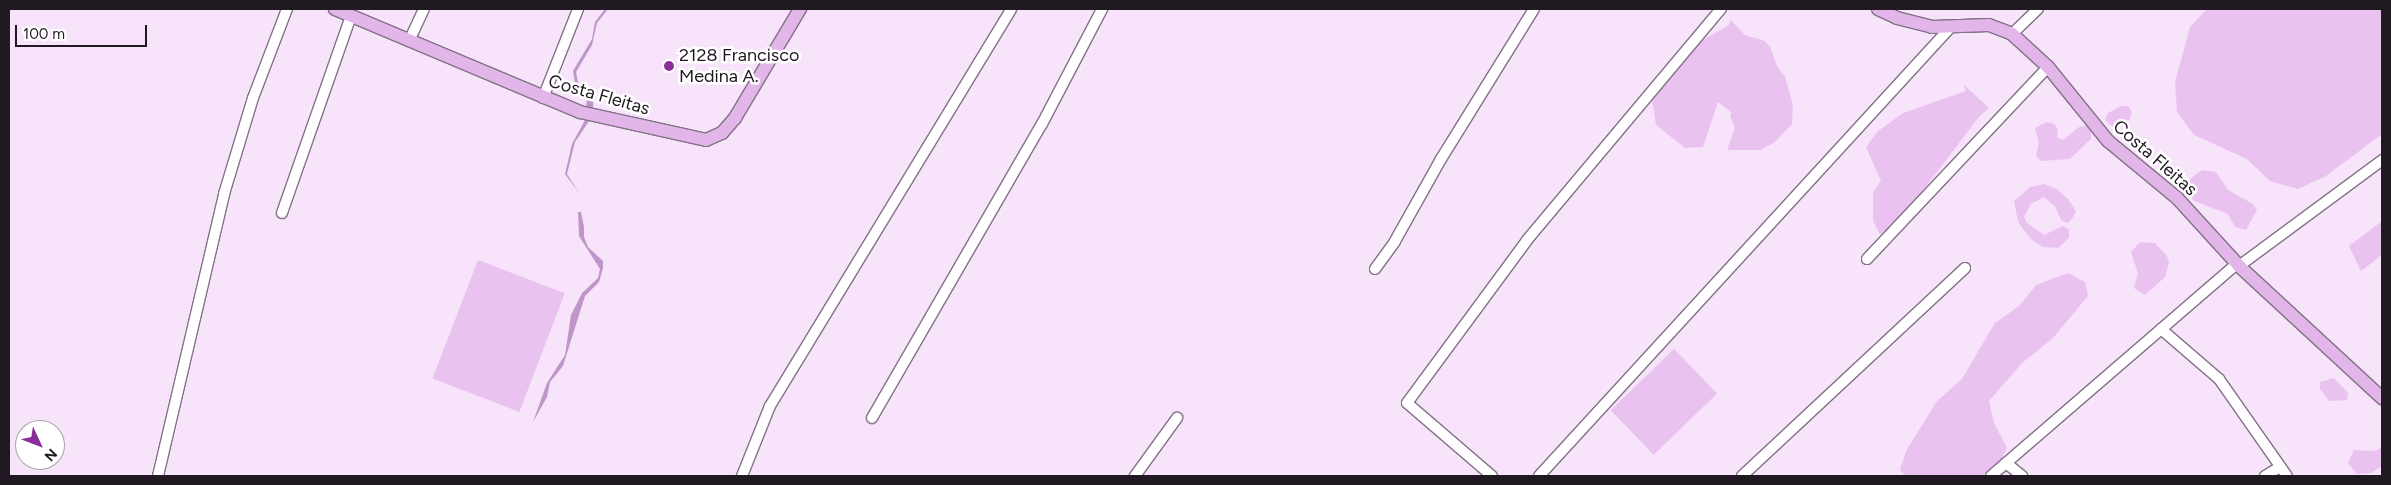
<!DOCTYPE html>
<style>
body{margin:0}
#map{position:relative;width:2391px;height:485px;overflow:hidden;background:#f7e4fb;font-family:Figtree,sans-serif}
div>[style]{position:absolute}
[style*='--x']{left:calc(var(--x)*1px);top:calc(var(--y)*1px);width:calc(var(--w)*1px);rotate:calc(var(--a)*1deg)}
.green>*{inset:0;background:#e9c2f0;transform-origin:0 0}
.water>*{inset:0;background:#c096c8}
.roads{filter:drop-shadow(1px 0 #827285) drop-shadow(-1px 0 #827285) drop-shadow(0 1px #827285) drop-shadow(0 -1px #827285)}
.minor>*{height:10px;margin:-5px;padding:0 5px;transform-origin:5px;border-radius:5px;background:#fff}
.major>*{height:12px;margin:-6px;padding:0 6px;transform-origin:6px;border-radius:6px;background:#e2b6e9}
.dots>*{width:14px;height:14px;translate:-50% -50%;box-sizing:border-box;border:2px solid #fff;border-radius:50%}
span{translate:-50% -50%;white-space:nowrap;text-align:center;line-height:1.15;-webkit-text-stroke:5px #fff;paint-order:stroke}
.poi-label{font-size:18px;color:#201921}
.left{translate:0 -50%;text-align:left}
.street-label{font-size:18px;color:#201921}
.frame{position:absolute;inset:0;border:10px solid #201921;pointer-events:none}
.north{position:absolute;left:15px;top:420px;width:50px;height:50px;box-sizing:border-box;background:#fff;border:1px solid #a6a3a6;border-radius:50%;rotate:133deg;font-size:14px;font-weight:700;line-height:20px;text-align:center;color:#201921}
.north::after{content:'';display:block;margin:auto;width:18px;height:22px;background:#8a2f9a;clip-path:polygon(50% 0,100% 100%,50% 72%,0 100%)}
.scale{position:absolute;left:15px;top:25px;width:132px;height:22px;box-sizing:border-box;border:2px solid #201921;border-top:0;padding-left:6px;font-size:15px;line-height:18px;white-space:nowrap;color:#201921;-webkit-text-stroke:4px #fff;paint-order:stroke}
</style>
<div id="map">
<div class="green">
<div style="clip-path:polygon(2207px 9px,2382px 9px,2382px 134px,2326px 176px,2298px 189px,2270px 181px,2247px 159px,2194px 135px,2177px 112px,2175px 82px,2190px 27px)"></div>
<div style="clip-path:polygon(1731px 20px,1745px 35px,1765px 41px,1770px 47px,1777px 66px,1785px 77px,1793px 105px,1792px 124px,1775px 142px,1760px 150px,1727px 150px,1735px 128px,1730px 116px,1732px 113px,1718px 102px,1703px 147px,1685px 148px,1656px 125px,1652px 100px,1668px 73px,1693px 45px,1728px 26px)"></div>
<div style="clip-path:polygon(1963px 84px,1989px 108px,1979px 117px,1908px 210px,1880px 235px,1873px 220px,1873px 192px,1881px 181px,1866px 147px,1878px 131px,1903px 113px,1966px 91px)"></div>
<div style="clip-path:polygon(2121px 106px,2128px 106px,2132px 112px,2130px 119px,2115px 129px,2105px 120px,2108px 113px)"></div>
<div style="clip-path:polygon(2047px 122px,2054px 124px,2058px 129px,2057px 137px,2063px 140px,2079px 127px,2087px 126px,2091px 131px,2091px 139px,2070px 159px,2041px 161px,2036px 156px,2039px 142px,2035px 128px)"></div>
<div style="clip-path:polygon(2202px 170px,2216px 172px,2228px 190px,2253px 204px,2257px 210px,2246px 230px,2235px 227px,2228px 214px,2194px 201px,2186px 189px,2186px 182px)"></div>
<div style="clip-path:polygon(2044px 184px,2057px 189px,2068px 199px,2076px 211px,2073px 217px,2068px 223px,2061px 220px,2055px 206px,2044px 197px,2031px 204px,2024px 217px,2027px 223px,2044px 235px,2063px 226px,2069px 230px,2069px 238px,2058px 248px,2043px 247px,2031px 239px,2018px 222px,2014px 201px,2030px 187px)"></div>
<div style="clip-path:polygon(2382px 221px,2382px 255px,2361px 271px,2349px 246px)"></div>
<div style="clip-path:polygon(2140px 242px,2155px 243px,2167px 256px,2169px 263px,2165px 277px,2145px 295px,2134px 288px,2138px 273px,2131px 252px)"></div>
<div style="left:478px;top:260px;width:93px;height:127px;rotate:21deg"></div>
<div style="clip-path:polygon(2068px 273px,2085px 282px,2088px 296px,2053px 338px,2022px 363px,1989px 401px,1994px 423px,2007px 448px,1998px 466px,1981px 476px,1906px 476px,1900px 470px,1906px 451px,1937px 401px,1962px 379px,1995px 323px,2019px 306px,2036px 285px)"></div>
<div style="left:1674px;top:349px;width:62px;height:88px;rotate:46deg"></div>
<div style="clip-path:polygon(2334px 378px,2348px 393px,2347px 400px,2329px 401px,2320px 389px,2320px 382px)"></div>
<div style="clip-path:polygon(2382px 447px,2382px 466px,2371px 473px,2357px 474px,2348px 463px,2354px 450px,2375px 451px)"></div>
</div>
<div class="water">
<div style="clip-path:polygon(605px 9px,608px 9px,597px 23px,592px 45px,576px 72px,578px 82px,594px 93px,593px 109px,586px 107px,588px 92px,575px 83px,573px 71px,592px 39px,595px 22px)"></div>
<div style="clip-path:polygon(585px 120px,589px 121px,575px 142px,567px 174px,579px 193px,565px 174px,572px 144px)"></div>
<div style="clip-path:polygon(578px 212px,581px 212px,584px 227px,584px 237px,588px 247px,603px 261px,603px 268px,599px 282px,585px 296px,563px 366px,550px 382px,547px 397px,533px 422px,547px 383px,565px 355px,571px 315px,582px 293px,598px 278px,600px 269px,579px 236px)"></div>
</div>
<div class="roads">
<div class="minor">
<div style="--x:2012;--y:34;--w:36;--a:-44"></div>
<div style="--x:409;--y:41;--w:35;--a:-65"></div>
<div style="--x:543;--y:98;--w:96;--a:-68.5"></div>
<div style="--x:282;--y:213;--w:209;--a:-70.7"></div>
<div style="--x:1867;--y:259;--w:264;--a:-46.7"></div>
<div style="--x:2239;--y:266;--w:178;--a:-36.5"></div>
<div style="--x:1375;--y:269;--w:34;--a:-54"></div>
<div style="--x:1395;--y:241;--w:94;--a:-60.7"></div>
<div style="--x:1441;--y:159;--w:176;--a:-58.2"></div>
<div style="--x:2161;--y:329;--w:77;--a:40.8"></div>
<div style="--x:2219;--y:379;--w:118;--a:55"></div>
<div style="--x:872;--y:418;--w:340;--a:-60"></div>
<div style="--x:1042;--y:124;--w:130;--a:-62.4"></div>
<div style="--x:2006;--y:463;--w:21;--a:39"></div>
<div style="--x:158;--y:476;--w:290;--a:-76.8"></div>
<div style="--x:224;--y:194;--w:100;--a:-73.2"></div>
<div style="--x:253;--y:98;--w:95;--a:-69.1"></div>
<div style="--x:742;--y:476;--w:75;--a:-68.2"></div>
<div style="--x:770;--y:406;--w:464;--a:-58.7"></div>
<div style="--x:1135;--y:476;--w:72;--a:-54.1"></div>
<div style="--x:1492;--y:476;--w:112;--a:-139.3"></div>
<div style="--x:1407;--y:403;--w:202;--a:-53.6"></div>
<div style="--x:1527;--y:240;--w:302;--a:-50"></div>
<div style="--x:1539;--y:476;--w:608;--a:-47.47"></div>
<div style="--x:1742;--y:476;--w:305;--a:-43"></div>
<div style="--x:1991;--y:476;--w:325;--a:-40.8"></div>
<div style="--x:2265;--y:476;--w:17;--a:-31"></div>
</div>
<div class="major">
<div style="--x:335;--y:9;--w:266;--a:22.8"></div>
<div style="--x:580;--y:112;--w:129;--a:12.5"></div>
<div style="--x:706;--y:140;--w:17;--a:-24"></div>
<div style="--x:722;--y:133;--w:20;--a:-49"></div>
<div style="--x:735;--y:118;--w:127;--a:-59.2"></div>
<div style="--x:1878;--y:9;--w:21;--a:25"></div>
<div style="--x:1897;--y:18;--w:36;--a:14"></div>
<div style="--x:1932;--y:27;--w:57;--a:-2"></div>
<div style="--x:1989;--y:25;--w:25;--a:21"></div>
<div style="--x:2012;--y:34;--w:49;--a:42.5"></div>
<div style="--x:2048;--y:67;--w:95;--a:51"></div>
<div style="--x:2108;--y:141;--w:89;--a:39.6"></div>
<div style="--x:2177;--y:198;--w:92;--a:47.6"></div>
<div style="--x:2239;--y:266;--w:195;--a:42.7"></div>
</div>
</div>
<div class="dots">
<div style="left:669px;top:66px;background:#8a2f9a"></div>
</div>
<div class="poi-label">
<span class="left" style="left:679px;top:66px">2128 Francisco<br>Medina A.</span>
</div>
<div class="street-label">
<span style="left:599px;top:95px;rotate:16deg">Costa Fleitas</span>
<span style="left:2155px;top:158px;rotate:41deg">Costa Fleitas</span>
</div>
<div class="frame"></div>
<div class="north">N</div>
<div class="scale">100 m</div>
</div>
